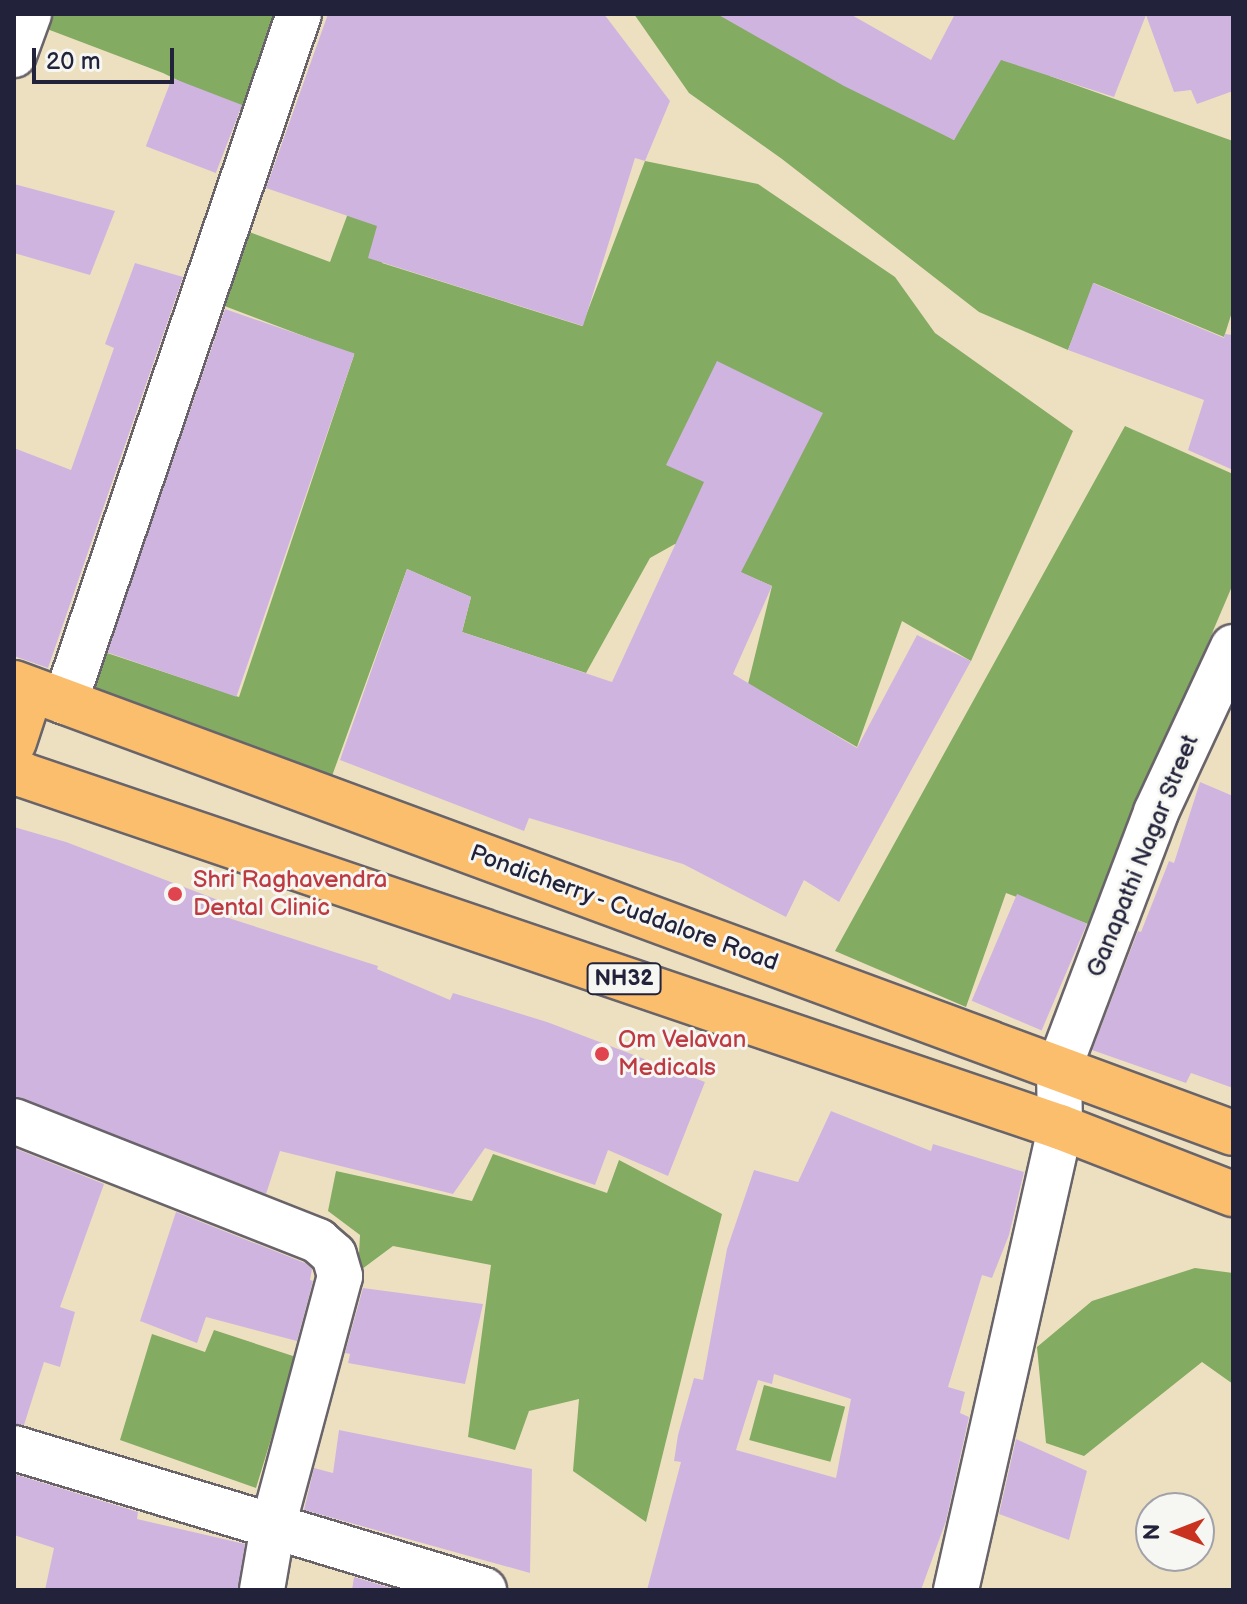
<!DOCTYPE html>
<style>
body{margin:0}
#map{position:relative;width:1247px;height:1604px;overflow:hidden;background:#ede0c1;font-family:"Balsamiq Sans",sans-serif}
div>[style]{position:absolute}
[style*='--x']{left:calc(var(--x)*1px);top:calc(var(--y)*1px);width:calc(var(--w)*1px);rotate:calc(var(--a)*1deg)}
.forest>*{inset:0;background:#83ab62;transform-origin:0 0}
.building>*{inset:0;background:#d0b4e0;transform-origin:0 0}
.roads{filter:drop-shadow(2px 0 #69646a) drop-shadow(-2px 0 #69646a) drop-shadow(0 2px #69646a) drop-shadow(0 -2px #69646a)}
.minor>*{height:44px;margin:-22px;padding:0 22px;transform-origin:22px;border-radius:22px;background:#fff}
.highway>*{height:44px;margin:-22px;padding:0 22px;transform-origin:22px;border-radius:22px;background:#fabe6d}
.dots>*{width:22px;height:22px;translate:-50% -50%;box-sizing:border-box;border:4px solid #f6f6f2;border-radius:50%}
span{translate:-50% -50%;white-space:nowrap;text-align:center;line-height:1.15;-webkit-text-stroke:6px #f6f6f2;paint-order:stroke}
.shield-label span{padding:2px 6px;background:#f6f6f2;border:2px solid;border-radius:6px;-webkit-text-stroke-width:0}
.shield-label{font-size:22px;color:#22223b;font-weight:700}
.street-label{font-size:24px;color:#22223b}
.health-label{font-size:24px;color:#be3a42}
.left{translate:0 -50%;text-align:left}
.frame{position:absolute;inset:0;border:16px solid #22223b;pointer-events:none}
.north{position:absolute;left:1135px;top:1492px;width:80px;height:80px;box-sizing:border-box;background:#f6f6f2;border:2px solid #a1a1a9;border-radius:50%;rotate:270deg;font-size:22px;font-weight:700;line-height:32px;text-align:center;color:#22223b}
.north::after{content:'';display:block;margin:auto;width:28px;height:36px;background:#c8321e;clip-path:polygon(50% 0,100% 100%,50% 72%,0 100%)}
.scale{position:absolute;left:32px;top:48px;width:142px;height:36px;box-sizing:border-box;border:4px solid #22223b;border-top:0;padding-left:10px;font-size:24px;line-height:28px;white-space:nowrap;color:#22223b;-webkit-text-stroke:6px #f6f6f2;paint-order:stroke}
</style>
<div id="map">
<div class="forest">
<div style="clip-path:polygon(29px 14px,287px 14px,248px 115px,163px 73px,26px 21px)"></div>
<div style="clip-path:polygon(634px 14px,731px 14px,954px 140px,1015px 14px,1050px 76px,1233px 141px,1233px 309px,1224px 337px,1094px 283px,1068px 350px,979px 312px,782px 159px,689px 93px)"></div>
<div style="clip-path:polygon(645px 161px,758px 184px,895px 277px,935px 333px,1073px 431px,971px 661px,902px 621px,857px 747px,748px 684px,772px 586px,675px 544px,650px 558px,586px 673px,462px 632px,471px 597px,407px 569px,328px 787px,80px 708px,104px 652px,239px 697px,354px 355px,214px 302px,244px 230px,330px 262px,354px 197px,394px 203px,382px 263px,582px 326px)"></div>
<div style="clip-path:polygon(1125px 426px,1233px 474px,1233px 584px,1088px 924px,1006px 893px,966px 1007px,835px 951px)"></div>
<div style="clip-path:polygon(493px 1154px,607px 1193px,619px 1160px,722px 1214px,646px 1522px,573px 1471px,579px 1399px,529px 1411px,515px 1450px,468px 1437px,491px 1265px,393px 1246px,358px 1272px,360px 1235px,328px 1211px,336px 1171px,472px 1201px)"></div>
<div style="clip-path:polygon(1195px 1268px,1233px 1273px,1233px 1384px,1202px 1362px,1084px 1456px,1046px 1443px,1037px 1347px,1092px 1301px)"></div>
<div style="clip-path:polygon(214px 1330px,296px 1357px,256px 1488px,120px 1440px,152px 1334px,205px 1352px)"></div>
<div style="left:764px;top:1385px;width:84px;height:57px;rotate:15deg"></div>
</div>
<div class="building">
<div style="clip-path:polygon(328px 14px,604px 14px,670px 101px,645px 161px,635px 158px,583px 326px,368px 258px,377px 226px,266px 188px)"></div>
<div style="clip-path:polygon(717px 14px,850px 14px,931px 60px,955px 14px,1233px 14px,1233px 91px,1197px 104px,1191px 90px,1174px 92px,1146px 15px,1114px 97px,1001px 60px,954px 140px,844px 86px)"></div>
<div style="left:172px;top:78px;width:75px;height:73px;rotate:21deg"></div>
<div style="clip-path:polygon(14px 184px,115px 211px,90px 275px,14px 253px)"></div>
<div style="clip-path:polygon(135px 263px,183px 277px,48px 668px,14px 656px,14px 448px,71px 470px,114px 348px,105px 344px)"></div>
<div style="clip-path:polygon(1093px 283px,1224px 338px,1225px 334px,1233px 335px,1233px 470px,1188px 450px,1204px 400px,1068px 350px)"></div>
<div style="left:225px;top:309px;width:137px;height:363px;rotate:19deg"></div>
<div style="clip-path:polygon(717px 361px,823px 413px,741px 572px,772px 586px,733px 674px,857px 748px,917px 635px,971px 661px,839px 902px,804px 880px,786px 917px,683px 864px,529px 818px,524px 831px,340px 760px,407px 569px,471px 597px,462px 632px,612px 682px,704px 482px,666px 465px)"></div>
<div style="clip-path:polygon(1200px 782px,1233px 796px,1233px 1088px,1191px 1073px,1186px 1083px,1092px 1050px,1138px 931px,1141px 932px,1169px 861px,1174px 863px)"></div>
<div style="clip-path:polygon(14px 827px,66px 842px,218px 900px,213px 913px,378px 966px,377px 969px,450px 1000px,453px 993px,547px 1022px,705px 1082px,668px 1176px,608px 1150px,595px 1185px,485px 1148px,453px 1194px,280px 1151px,266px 1194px,14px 1097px)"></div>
<div style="left:1017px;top:894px;width:76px;height:116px;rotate:23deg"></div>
<div style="clip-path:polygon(evenodd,831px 1111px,931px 1151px,933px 1144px,1024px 1172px,1009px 1235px,992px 1278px,982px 1275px,948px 1387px,965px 1392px,960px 1413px,969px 1417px,946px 1521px,921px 1590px,647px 1590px,681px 1462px,674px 1461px,678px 1435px,694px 1378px,703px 1380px,727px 1249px,754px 1170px,798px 1182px,831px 1111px,774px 1374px,851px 1399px,836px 1478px,736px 1450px,758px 1380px,772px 1384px,774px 1374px)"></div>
<div style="clip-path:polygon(14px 1148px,104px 1184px,60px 1307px,75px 1312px,60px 1367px,44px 1362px,24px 1425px,14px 1424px)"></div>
<div style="clip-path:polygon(176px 1212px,305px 1263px,312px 1269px,310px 1280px,313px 1281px,297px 1341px,206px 1317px,197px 1343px,140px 1321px)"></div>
<div style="clip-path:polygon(363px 1288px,483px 1304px,465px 1384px,348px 1363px,350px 1354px,345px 1353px)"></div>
<div style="clip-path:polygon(339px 1430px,532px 1469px,530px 1573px,304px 1510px,314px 1468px,333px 1473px)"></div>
<div style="clip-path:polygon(1016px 1439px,1087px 1471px,1069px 1540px,999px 1514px)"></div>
<div style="clip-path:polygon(14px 1474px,138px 1512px,137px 1519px,245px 1544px,238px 1590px,45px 1590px,54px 1548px,14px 1535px)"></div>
<div style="clip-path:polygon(354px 1577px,398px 1590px,352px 1590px)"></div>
</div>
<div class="roads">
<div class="minor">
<div style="--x:14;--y:55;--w:44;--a:-69.9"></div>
<div style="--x:65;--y:702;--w:727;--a:-71.22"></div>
<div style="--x:14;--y:1121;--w:327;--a:21.5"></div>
<div style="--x:318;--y:1241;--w:21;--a:41"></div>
<div style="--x:334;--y:1255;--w:22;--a:74"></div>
<div style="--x:340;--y:1276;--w:259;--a:105"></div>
<div style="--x:273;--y:1526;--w:65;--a:99.8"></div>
<div style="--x:14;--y:1448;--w:491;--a:16.8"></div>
<div style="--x:956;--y:1590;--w:475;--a:-77.3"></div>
<div style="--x:1060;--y:1127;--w:59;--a:-91"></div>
<div style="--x:1059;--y:1068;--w:274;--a:-69.2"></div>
<div style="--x:1156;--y:812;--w:182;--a:-65"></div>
</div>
<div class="highway">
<div style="--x:14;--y:683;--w:1299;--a:20.26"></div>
<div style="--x:14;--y:742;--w:55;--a:-71.9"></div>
<div style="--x:14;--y:768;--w:11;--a:38"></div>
<div style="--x:23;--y:775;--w:1095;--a:18.75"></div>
<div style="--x:1060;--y:1127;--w:186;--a:21.2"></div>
</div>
</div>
<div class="dots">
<div style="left:175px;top:894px;background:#e0444e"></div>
<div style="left:602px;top:1054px;background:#e0444e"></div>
</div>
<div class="shield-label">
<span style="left:624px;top:979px">NH32</span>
</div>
<div class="street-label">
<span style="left:1143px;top:856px;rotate:-68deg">Ganapathi Nagar Street</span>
<span style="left:624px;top:908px;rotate:20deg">Pondicherry - Cuddalore Road</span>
</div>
<div class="health-label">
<span class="left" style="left:193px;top:894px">Shri Raghavendra<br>Dental Clinic</span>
<span class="left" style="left:618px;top:1054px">Om Velavan<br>Medicals</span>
</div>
<div class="frame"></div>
<div class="north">N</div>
<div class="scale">20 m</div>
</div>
